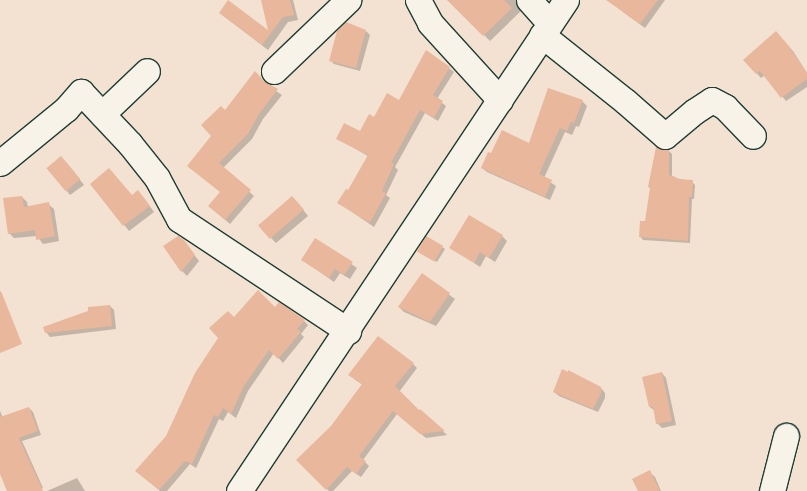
<!DOCTYPE html>
<style>
body{margin:0}
#map{position:relative;width:807px;height:491px;overflow:hidden;background:#f3e1d1;font-family:"Patrick Hand",sans-serif}
div>[style]{position:absolute}
[style*='--x']{left:calc(var(--x)*1px);top:calc(var(--y)*1px);width:calc(var(--w)*1px);rotate:calc(var(--a)*1deg)}
.shadow>*{inset:0;background:#0003}
.building>*{inset:0;background:#e9b79b;transform-origin:0 0}
.roads{filter:drop-shadow(1px 0 #1f3d34) drop-shadow(-1px 0 #1f3d34) drop-shadow(0 1px #1f3d34) drop-shadow(0 -1px #1f3d34)}
.street>*{height:25px;margin:-12.5px;padding:0 12.5px;transform-origin:12.5px;border-radius:12.5px;background:#f7f3e8}
span{translate:-50% -50%;white-space:nowrap;text-align:center;line-height:1.15;-webkit-text-stroke:4.5px #f7f3e8;paint-order:stroke}
</style>
<div id="map">
<div class="shadow">
<div style="clip-path:polygon(262px 0,293px 0,298px 20px,288px 22px,268px 50px,220px 13px,270px 33px)"></div>
<div style="clip-path:polygon(449px 0,523px 0,521px 11px,490px 41px)"></div>
<div style="clip-path:polygon(614px 0,665px 0,645px 28px,623px 12px)"></div>
<div style="clip-path:polygon(366px 31px,370px 35px,360px 71px,334px 64px,330px 60px)"></div>
<div style="clip-path:polygon(776px 33px,793px 51px,807px 73px,807px 87px,786px 101px,765px 75px,761px 78px,745px 60px)"></div>
<div style="clip-path:polygon(449px 68px,454px 72px,437px 99px,446px 106px,438px 121px,425px 113px,395px 167px,398px 170px,386px 195px,390px 198px,374px 227px,339px 203px,348px 192px,368px 156px,338px 139px,361px 132px,374px 119px)"></div>
<div style="clip-path:polygon(264px 83px,282px 95px,263px 119px,252px 139px,223px 168px,254px 196px,230px 224px,214px 210px,221px 192px,213px 136px,225px 111px)"></div>
<div style="clip-path:polygon(582px 101px,587px 106px,579px 127px,576px 126px,572px 135px,565px 132px,544px 178px,556px 186px,550px 200px,487px 172px,482px 168px,492px 155px,530px 145px)"></div>
<div style="clip-path:polygon(669px 151px,672px 154px,672px 177px,692px 182px,695px 185px,694px 199px,692px 199px,690px 243px,643px 240px,640px 236px,646px 222px,651px 189px,649px 187px)"></div>
<div style="clip-path:polygon(66px 162px,84px 185px,70px 195px,48px 168px)"></div>
<div style="clip-path:polygon(92px 184px,132px 196px,143px 197px,154px 212px,129px 231px)"></div>
<div style="clip-path:polygon(22px 197px,27px 202px,28px 207px,48px 204px,54px 209px,59px 241px,43px 244px,37px 236px,14px 238px,9px 233px)"></div>
<div style="clip-path:polygon(297px 202px,308px 216px,276px 243px,271px 238px)"></div>
<div style="clip-path:polygon(502px 236px,507px 241px,495px 262px,486px 256px,480px 267px,451px 247px)"></div>
<div style="clip-path:polygon(427px 238px,445px 249px,437px 262px,420px 253px)"></div>
<div style="clip-path:polygon(315px 239px,357px 268px,350px 279px,340px 273px,334px 282px,303px 260px)"></div>
<div style="clip-path:polygon(183px 241px,199px 261px,187px 276px,182px 271px)"></div>
<div style="clip-path:polygon(422px 275px,455px 299px,436px 326px,404px 312px,399px 307px)"></div>
<div style="clip-path:polygon(110px 306px,114px 310px,116px 329px,50px 337px,46px 332px)"></div>
<div style="clip-path:polygon(275px 308px,304px 321px,308px 325px,301px 334px,304px 337px,283px 363px,274px 353px,248px 391px,236px 418px,228px 412px,223px 421px,219px 419px,196px 468px,190px 464px,167px 491px,160px 491px,142px 475px,167px 437px,234px 319px)"></div>
<div style="clip-path:polygon(413px 364px,417px 368px,399px 392px,419px 412px,420px 411px,447px 435px,426px 438px,397px 414px,363px 460px,369px 466px,361px 477px,352px 471px,333px 491px,329px 491px,298px 460px,332px 426px,363px 385px,354px 379px)"></div>
<div style="clip-path:polygon(662px 373px,666px 378px,676px 425px,662px 428px,657px 423px,655px 411px,650px 407px)"></div>
<div style="clip-path:polygon(601px 388px,605px 393px,605px 398px,598px 412px,559px 396px,554px 392px)"></div>
<div style="clip-path:polygon(29px 408px,33px 412px,41px 435px,22px 441px,43px 488px,36px 491px,9px 491px,0 473px,0 411px,3px 418px)"></div>
<div style="clip-path:polygon(649px 472px,655px 477px,661px 491px,639px 491px)"></div>
<div style="clip-path:polygon(77px 478px,85px 491px,47px 491px)"></div>
</div>
<div class="building">
<div style="clip-path:polygon(228px 0,268px 30px,261px 0,290px 0,294px 15px,283px 17px,262px 45px,219px 13px)"></div>
<div style="clip-path:polygon(447px 0,504px 0,512px 8px,483px 36px)"></div>
<div style="clip-path:polygon(606px 0,658px 0,640px 24px)"></div>
<div style="clip-path:polygon(346px 22px,366px 30px,356px 68px,329px 61px,337px 31px)"></div>
<div style="clip-path:polygon(776px 31px,788px 45px,807px 73px,807px 79px,781px 98px,760px 71px,756px 74px,743px 60px)"></div>
<div style="clip-path:polygon(426px 50px,450px 67px,433px 95px,443px 101px,434px 118px,420px 110px,391px 163px,394px 164px,382px 191px,386px 193px,370px 223px,337px 203px,346px 189px,348px 190px,368px 155px,336px 139px,344px 123px,360px 131px,369px 114px,374px 117px,387px 93px,399px 100px)"></div>
<div style="clip-path:polygon(255px 71px,264px 81px,278px 89px,259px 114px,248px 134px,219px 163px,251px 190px,225px 220px,208px 206px,220px 192px,187px 166px,211px 136px,201px 125px,221px 106px,225px 110px)"></div>
<div style="clip-path:polygon(548px 88px,583px 100px,574px 123px,571px 122px,567px 131px,560px 128px,539px 174px,552px 180px,545px 197px,481px 168px,488px 152px,491px 153px,502px 130px,529px 143px)"></div>
<div style="clip-path:polygon(656px 147px,669px 150px,669px 175px,676px 177px,676px 179px,693px 180px,692px 197px,689px 197px,688px 241px,639px 237px,640px 221px,645px 221px,650px 188px,648px 187px)"></div>
<div style="left:61px;top:156px;width:30px;height:19px;rotate:50deg"></div>
<div style="clip-path:polygon(109px 168px,132px 195px,138px 190px,150px 206px,123px 226px,90px 184px)"></div>
<div style="clip-path:polygon(22px 196px,24px 207px,49px 202px,55px 236px,36px 240px,35px 230px,8px 234px,3px 198px)"></div>
<div style="left:292px;top:196px;width:18px;height:45px;rotate:49deg"></div>
<div style="clip-path:polygon(469px 215px,503px 235px,489px 258px,480px 252px,474px 263px,449px 248px)"></div>
<div style="clip-path:polygon(178px 236px,184px 240px,195px 255px,181px 272px,163px 246px)"></div>
<div style="left:426px;top:236px;width:20px;height:18px;rotate:30deg"></div>
<div style="clip-path:polygon(315px 238px,353px 262px,344px 275px,335px 269px,329px 278px,301px 260px)"></div>
<div style="clip-path:polygon(422px 273px,450px 293px,430px 322px,398px 307px)"></div>
<div style="clip-path:polygon(258px 290px,275px 307px,279px 302px,305px 320px,297px 329px,301px 332px,278px 359px,269px 350px,244px 386px,231px 414px,223px 408px,218px 417px,214px 415px,192px 464px,185px 461px,159px 490px,135px 471px,166px 436px,195px 373px,218px 338px,209px 328px,228px 311px,234px 317px)"></div>
<div style="clip-path:polygon(1px 291px,22px 344px,0 353px,0 292px)"></div>
<div style="clip-path:polygon(110px 305px,112px 326px,45px 333px,43px 327px,88px 311px,88px 307px)"></div>
<div style="clip-path:polygon(378px 336px,414px 363px,395px 386px,419px 410px,420px 409px,445px 431px,420px 434px,393px 411px,359px 456px,366px 461px,356px 474px,347px 467px,326px 490px,296px 460px,331px 426px,362px 384px,348px 375px)"></div>
<div style="clip-path:polygon(562px 369px,568px 372px,568px 370px,601px 387px,601px 393px,593px 409px,553px 392px)"></div>
<div style="clip-path:polygon(662px 372px,672px 421px,656px 424px,653px 407px,649px 407px,642px 377px)"></div>
<div style="clip-path:polygon(29px 407px,38px 431px,19px 438px,43px 491px,7px 491px,0 474px,0 417px)"></div>
<div style="clip-path:polygon(650px 470px,660px 491px,638px 491px,632px 479px)"></div>
</div>
<div class="roads">
<div class="street">
<div style="--x:418;--y:0;--w:26;--a:62"></div>
<div style="--x:430;--y:23;--w:104;--a:47.7"></div>
<div style="--x:529;--y:0;--w:31;--a:48"></div>
<div style="--x:542;--y:35;--w:106;--a:38.5"></div>
<div style="--x:625;--y:101;--w:53;--a:41.2"></div>
<div style="--x:665;--y:136;--w:39;--a:-40"></div>
<div style="--x:695;--y:111;--w:20;--a:-33"></div>
<div style="--x:712;--y:100;--w:15;--a:28"></div>
<div style="--x:725;--y:107;--w:40;--a:46"></div>
<div style="--x:274;--y:71;--w:103;--a:-43.8"></div>
<div style="--x:102;--y:114;--w:62;--a:-43.7"></div>
<div style="--x:0;--y:163;--w:85;--a:-39.3"></div>
<div style="--x:66;--y:109;--w:23;--a:-49"></div>
<div style="--x:81;--y:92;--w:71;--a:46.7"></div>
<div style="--x:130;--y:144;--w:43;--a:51.5"></div>
<div style="--x:157;--y:178;--w:47;--a:61.8"></div>
<div style="--x:179;--y:219;--w:203;--a:33.5"></div>
<div style="--x:239;--y:491;--w:590;--a:-56.34"></div>
<div style="--x:772;--y:491;--w:57;--a:-75.7"></div>
</div>
</div>
</div>
